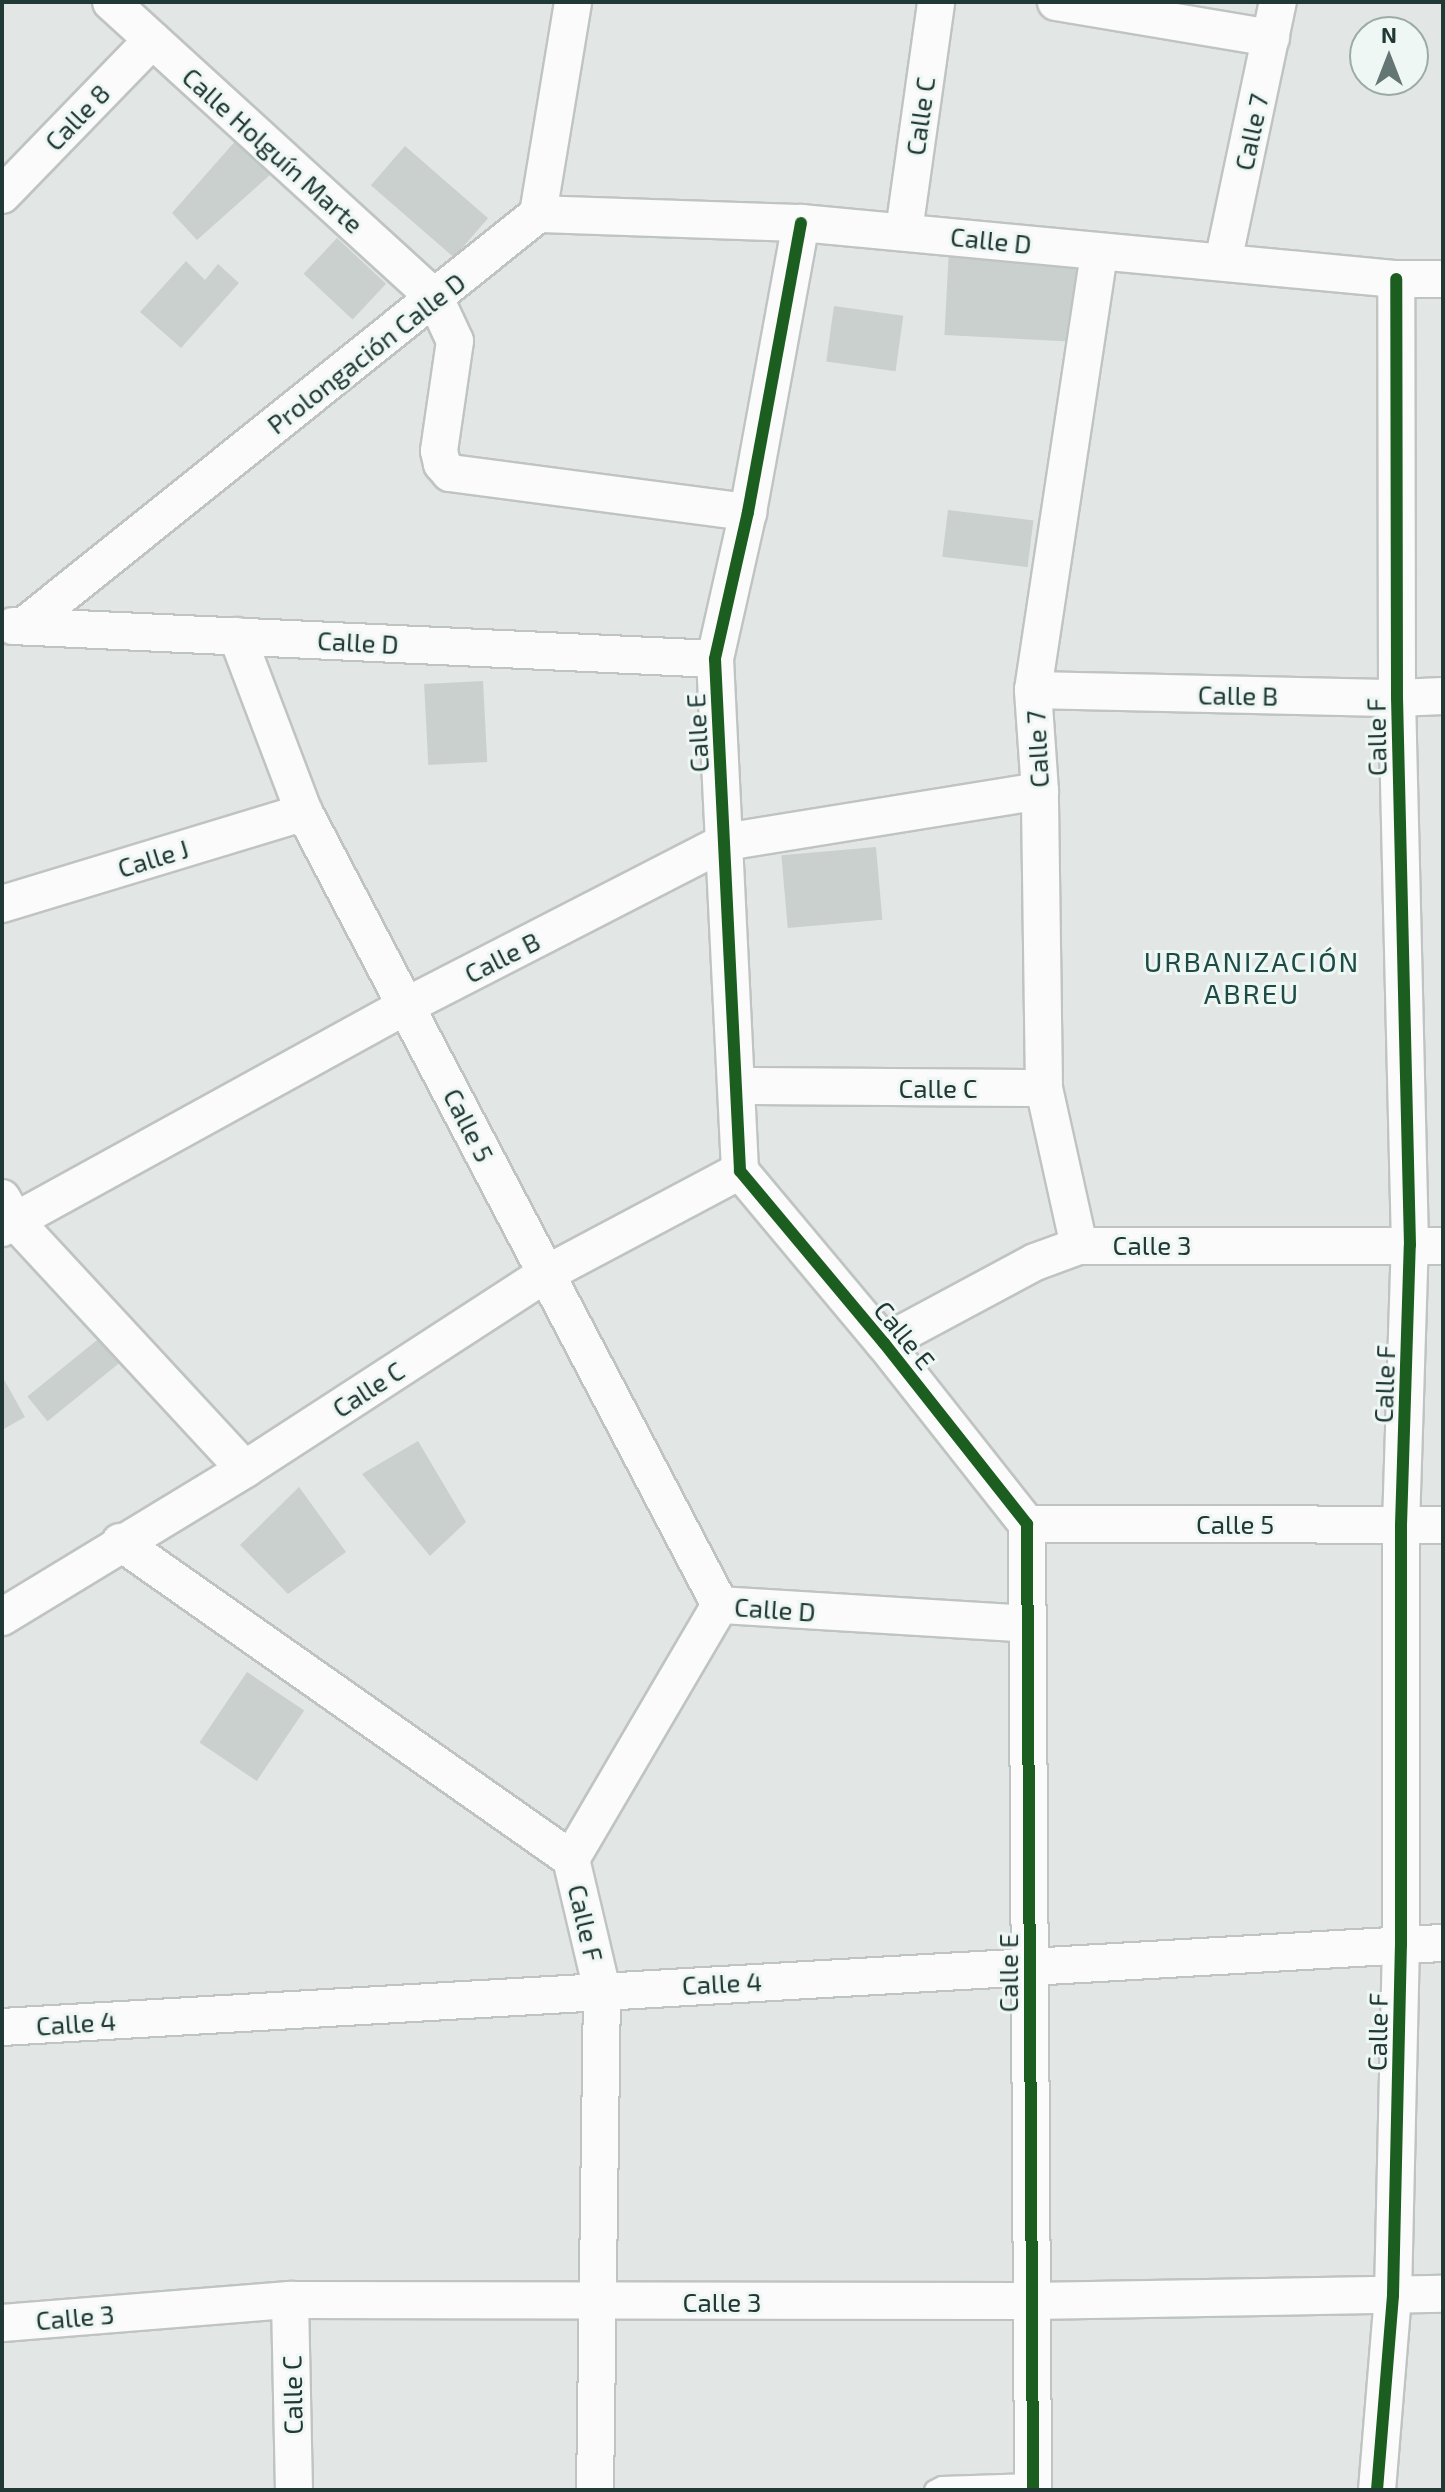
<!DOCTYPE html>
<meta charset="utf-8">
<style>
body{margin:0}
#map{position:relative;width:1445px;height:2492px;overflow:hidden;background:#e2e7e5;font-family:"Exo 2",sans-serif}
div>[style]{position:absolute}
[style*='--x']{left:calc(var(--x)*1px);top:calc(var(--y)*1px);width:calc(var(--w)*1px);rotate:calc(var(--a)*1deg)}
.building>*{inset:0;background:#cad0ce;transform-origin:0 0}
.roads{filter:drop-shadow(2px 0 #bfc4c2) drop-shadow(-2px 0 #bfc4c2) drop-shadow(0 2px #bfc4c2) drop-shadow(0 -2px #bfc4c2)}
.lane>*{height:18px;margin:-9px;padding:0 9px;transform-origin:9px;border-radius:9px;background:#fbfbfb}
.street>*{height:36px;margin:-18px;padding:0 18px;transform-origin:18px;border-radius:18px;background:#fbfbfb}
.cycleway>*{height:12px;margin:-6px;padding:0 6px;transform-origin:6px;border-radius:6px;background:#1b5e20}
span{translate:-50% -50%;white-space:nowrap;text-align:center;line-height:1.15;-webkit-text-stroke:6px #eff7f4;paint-order:stroke}
.street-label{font-size:26px;color:#203935}
.neighbourhood-label{font-size:28px;color:#1d4b45;letter-spacing:2px}
.frame{position:absolute;inset:0;border:4px solid #203935;pointer-events:none}
.north{position:absolute;left:1349px;top:16px;width:80px;height:80px;box-sizing:border-box;background:#eff7f4;border:2px solid #9caba8;border-radius:50%;rotate:0deg;font-size:22px;font-weight:700;line-height:32px;text-align:center;color:#203935}
.north::after{content:'';display:block;margin:auto;width:28px;height:36px;background:#647673;clip-path:polygon(50% 0,100% 100%,50% 72%,0 100%)}
</style>
<div id="map">
<div class="building">
<div style="clip-path:polygon(238px 138px,271px 174px,197px 240px,172px 213px)"></div>
<div style="left:405px;top:146px;width:110px;height:52px;rotate:41deg"></div>
<div style="left:337px;top:238px;width:67px;height:49px;rotate:43deg"></div>
<div style="left:949px;top:248px;width:130px;height:87px;rotate:3deg"></div>
<div style="clip-path:polygon(186px 261px,205px 280px,218px 264px,239px 283px,181px 348px,140px 312px)"></div>
<div style="left:834px;top:306px;width:70px;height:56px;rotate:8deg"></div>
<div style="left:948px;top:510px;width:86px;height:47px;rotate:7deg"></div>
<div style="left:483px;top:681px;width:81px;height:59px;rotate:87deg"></div>
<div style="left:876px;top:847px;width:73px;height:95px;rotate:85deg"></div>
<div style="left:102px;top:1336px;width:32px;height:96px;rotate:51deg"></div>
<div style="clip-path:polygon(2px 1376px,25px 1417px,2px 1430px)"></div>
<div style="clip-path:polygon(418px 1441px,466px 1522px,430px 1556px,362px 1474px)"></div>
<div style="clip-path:polygon(299px 1487px,346px 1552px,288px 1594px,240px 1545px)"></div>
<div style="left:247px;top:1672px;width:69px;height:85px;rotate:34deg"></div>
</div>
<div class="roads">
<div class="lane">
<div style="--x:934;--y:2490;--w:9;--a:-27"></div>
<div style="--x:942;--y:2486;--w:91;--a:-1.9"></div>
</div>
<div class="street">
<div style="--x:111;--y:2;--w:439;--a:42.4"></div>
<div style="--x:435;--y:298;--w:47;--a:65.1"></div>
<div style="--x:455;--y:341;--w:111;--a:98.3"></div>
<div style="--x:439;--y:451;--w:13;--a:77"></div>
<div style="--x:442;--y:464;--w:12;--a:48"></div>
<div style="--x:450;--y:473;--w:301;--a:7.5"></div>
<div style="--x:1056;--y:2;--w:218;--a:9.5"></div>
<div style="--x:2;--y:195;--w:216;--a:-45.9"></div>
<div style="--x:538;--y:214;--w:263;--a:2"></div>
<div style="--x:801;--y:223;--w:598;--a:5.38"></div>
<div style="--x:1396;--y:279;--w:47;--a:0"></div>
<div style="--x:801;--y:223;--w:294;--a:100.4"></div>
<div style="--x:748;--y:512;--w:151;--a:102.7"></div>
<div style="--x:715;--y:659;--w:513;--a:87.2"></div>
<div style="--x:740;--y:1171;--w:224;--a:50.1"></div>
<div style="--x:884;--y:1343;--w:231;--a:51.7"></div>
<div style="--x:1027;--y:1524;--w:966;--a:89.64"></div>
<div style="--x:904;--y:231;--w:231;--a:-82"></div>
<div style="--x:1223;--y:262;--w:266;--a:-78.1"></div>
<div style="--x:25;--y:625;--w:657;--a:-38.7"></div>
<div style="--x:538;--y:214;--w:215;--a:-80.6"></div>
<div style="--x:13;--y:626;--w:703;--a:2.69"></div>
<div style="--x:237;--y:636;--w:188;--a:69.2"></div>
<div style="--x:304;--y:812;--w:895;--a:62.32"></div>
<div style="--x:1033;--y:690;--w:364;--a:1.3"></div>
<div style="--x:1397;--y:698;--w:46;--a:-2.5"></div>
<div style="--x:2;--y:904;--w:316;--a:-16.9"></div>
<div style="--x:736;--y:1086;--w:308;--a:0.4"></div>
<div style="--x:2;--y:1198;--w:26;--a:61"></div>
<div style="--x:15;--y:1221;--w:338;--a:47.2"></div>
<div style="--x:2;--y:1228;--w:463;--a:-28.8"></div>
<div style="--x:408;--y:1005;--w:356;--a:-27.2"></div>
<div style="--x:725;--y:842;--w:319;--a:-9.2"></div>
<div style="--x:1079;--y:1246;--w:162;--a:-102.5"></div>
<div style="--x:1044;--y:1088;--w:297;--a:-90.8"></div>
<div style="--x:1040;--y:791;--w:101;--a:-94"></div>
<div style="--x:1033;--y:690;--w:442;--a:-81.4"></div>
<div style="--x:884;--y:1343;--w:171;--a:-28.2"></div>
<div style="--x:1035;--y:1262;--w:47;--a:-20"></div>
<div style="--x:1079;--y:1246;--w:364;--a:0"></div>
<div style="--x:1027;--y:1524;--w:416;--a:0.1"></div>
<div style="--x:120;--y:1542;--w:551;--a:35.1"></div>
<div style="--x:571;--y:1859;--w:135;--a:76.7"></div>
<div style="--x:602;--y:1990;--w:500;--a:90.8"></div>
<div style="--x:2;--y:1617;--w:285;--a:-31.3"></div>
<div style="--x:245;--y:1469;--w:356;--a:-33"></div>
<div style="--x:544;--y:1275;--w:222;--a:-28"></div>
<div style="--x:571;--y:1859;--w:294;--a:-59.6"></div>
<div style="--x:720;--y:1605;--w:308;--a:3.5"></div>
<div style="--x:2;--y:2027;--w:1443;--a:-3.34"></div>
<div style="--x:290;--y:2300;--w:190;--a:88.8"></div>
<div style="--x:2;--y:2323;--w:289;--a:-4.6"></div>
<div style="--x:290;--y:2300;--w:742;--a:0.08"></div>
<div style="--x:1032;--y:2301;--w:411;--a:-1"></div>
<div style="--x:1377;--y:2490;--w:196;--a:-85.3"></div>
<div style="--x:1393;--y:2295;--w:350;--a:-88.7"></div>
<div style="--x:1401;--y:1945;--w:420;--a:-90"></div>
<div style="--x:1401;--y:1525;--w:280;--a:-88.2"></div>
<div style="--x:1410;--y:1245;--w:547;--a:-91.36"></div>
<div style="--x:1397;--y:698;--w:419;--a:-90.1"></div>
</div>
</div>
<div class="cycleway">
<div style="--x:801;--y:223;--w:294;--a:100.4"></div>
<div style="--x:748;--y:512;--w:151;--a:102.7"></div>
<div style="--x:715;--y:659;--w:513;--a:87.2"></div>
<div style="--x:740;--y:1171;--w:224;--a:50.1"></div>
<div style="--x:884;--y:1343;--w:231;--a:51.7"></div>
<div style="--x:1027;--y:1524;--w:966;--a:89.64"></div>
<div style="--x:1377;--y:2490;--w:196;--a:-85.3"></div>
<div style="--x:1393;--y:2295;--w:350;--a:-88.7"></div>
<div style="--x:1401;--y:1945;--w:420;--a:-90"></div>
<div style="--x:1401;--y:1525;--w:280;--a:-88.2"></div>
<div style="--x:1410;--y:1245;--w:547;--a:-91.36"></div>
<div style="--x:1397;--y:698;--w:419;--a:-90.1"></div>
</div>
<div class="street-label">
<span style="left:920px;top:116px;rotate:-82deg">Calle C</span>
<span style="left:77px;top:117px;rotate:-46deg">Calle 8</span>
<span style="left:1251px;top:132px;rotate:-78deg">Calle 7</span>
<span style="left:273px;top:150px;rotate:42deg">Calle Holguín Marte</span>
<span style="left:991px;top:240px;rotate:6deg">Calle D</span>
<span style="left:366px;top:353px;rotate:-38deg">Prolongación Calle D</span>
<span style="left:358px;top:642px;rotate:3deg">Calle D</span>
<span style="left:1238px;top:695px;rotate:1deg">Calle B</span>
<span style="left:697px;top:733px;rotate:-93deg">Calle E</span>
<span style="left:1376px;top:737px;rotate:-91deg">Calle F</span>
<span style="left:1037px;top:749px;rotate:-93deg">Calle 7</span>
<span style="left:153px;top:858px;rotate:-17deg">Calle J</span>
<span style="left:502px;top:957px;rotate:-27deg">Calle B</span>
<span style="left:938px;top:1088px">Calle C</span>
<span style="left:469px;top:1125px;rotate:63deg">Calle 5</span>
<span style="left:1152px;top:1245px">Calle 3</span>
<span style="left:905px;top:1335px;rotate:51deg">Calle E</span>
<span style="left:1384px;top:1384px;rotate:-88deg">Calle F</span>
<span style="left:368px;top:1389px;rotate:-33deg">Calle C</span>
<span style="left:1235px;top:1524px">Calle 5</span>
<span style="left:775px;top:1609px;rotate:4deg">Calle D</span>
<span style="left:586px;top:1923px;rotate:77deg">Calle F</span>
<span style="left:1008px;top:1973px;rotate:-90deg">Calle E</span>
<span style="left:722px;top:1983px;rotate:-3deg">Calle 4</span>
<span style="left:76px;top:2023px;rotate:-4deg">Calle 4</span>
<span style="left:1377px;top:2032px;rotate:-89deg">Calle F</span>
<span style="left:722px;top:2302px">Calle 3</span>
<span style="left:75px;top:2317px;rotate:-5deg">Calle 3</span>
<span style="left:292px;top:2395px;rotate:-91deg">Calle C</span>
</div>
<div class="neighbourhood-label">
<span style="left:1252px;top:977px">URBANIZACIÓN<br>ABREU</span>
</div>
<div class="frame"></div>
<div class="north">N</div>
</div>
